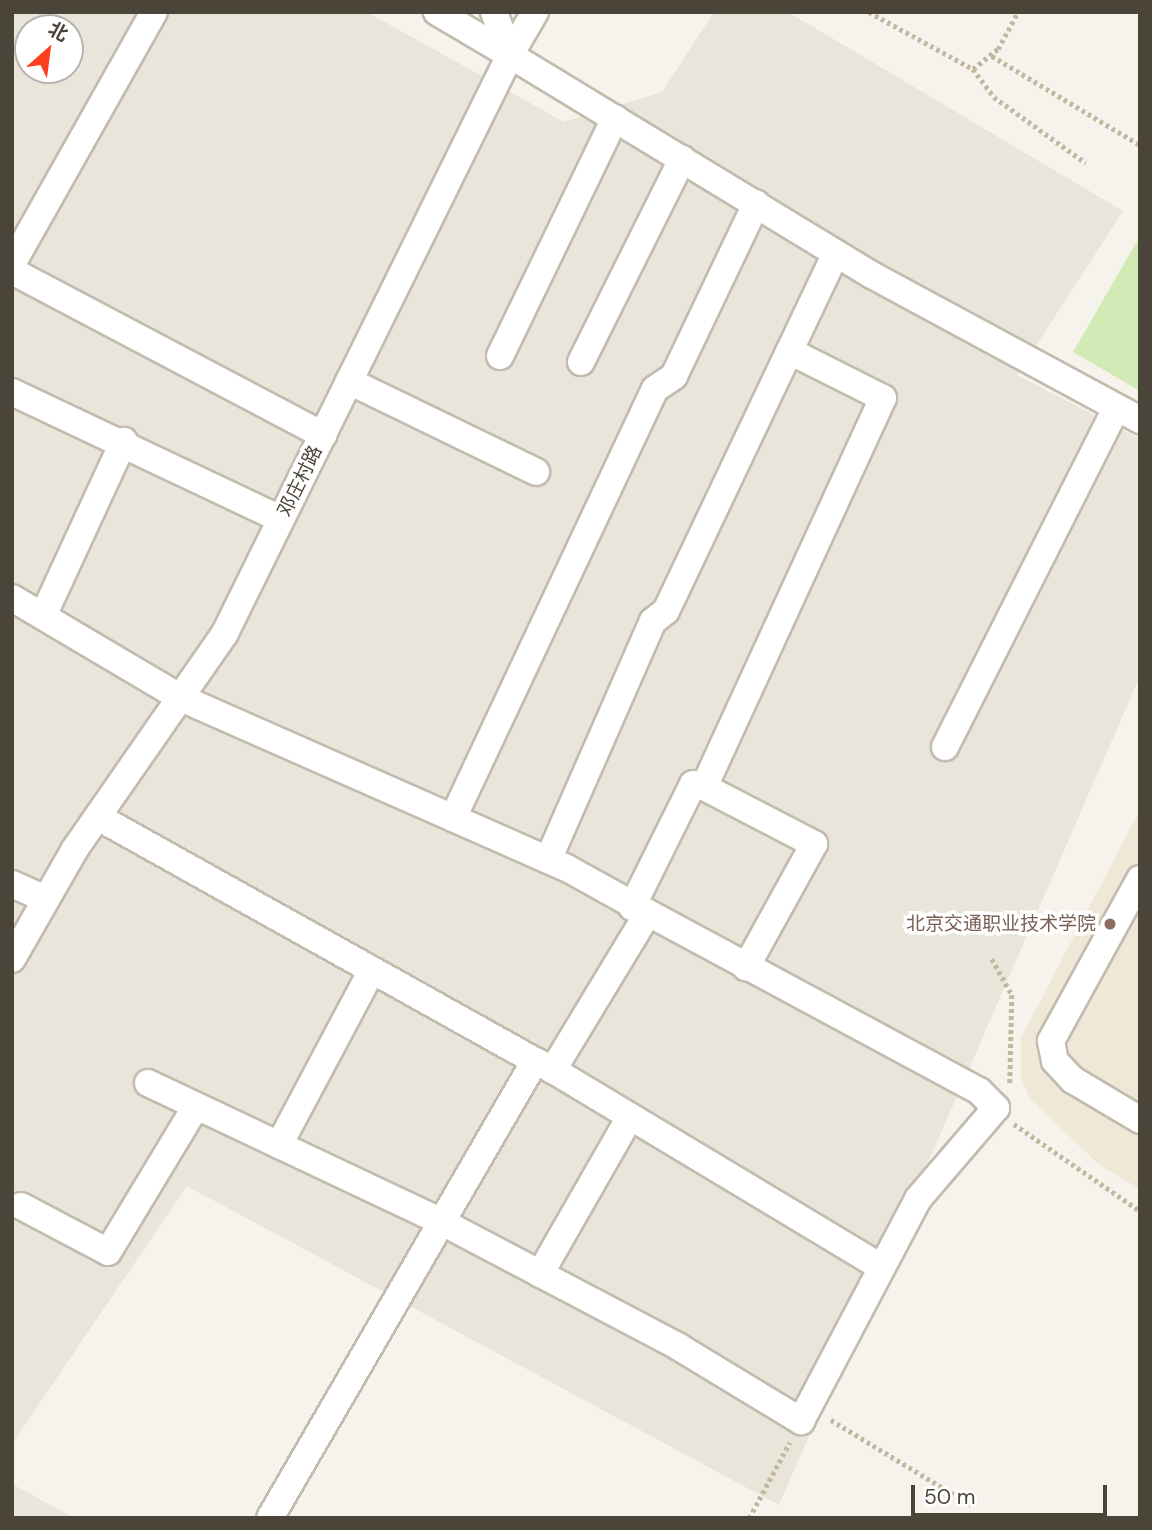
<!DOCTYPE html>
<meta charset="utf-8">
<style>
body{margin:0}
#map{position:relative;width:1152px;height:1530px;overflow:hidden;background:#f6f3ec;font-family:"DM Sans","Noto Sans SC",sans-serif}
div>[style]{position:absolute}
[style*='--x']{left:calc(var(--x)*1px);top:calc(var(--y)*1px);width:calc(var(--w)*1px);rotate:calc(var(--a)*1deg)}
.residential>*{inset:0;background:#eae5da}
.education>*{inset:0;background:#efe8d6}
.green>*{inset:0;background:#d2eab5}
.path>*{height:4.5px;margin-top:-2.25px;transform-origin:0;background:repeating-linear-gradient(90deg,#c4b79f 0 3.5px,transparent 0 7px)}
.roads{filter:drop-shadow(2px 0 #c2bbae) drop-shadow(-2px 0 #c2bbae) drop-shadow(0 2px #c2bbae) drop-shadow(0 -2px #c2bbae)}
.minor>*{height:26px;margin:-13px;padding:0 13px;transform-origin:13px;border-radius:13px;background:#fff}
.dots>*{width:19px;height:19px;translate:-50% -50%;box-sizing:border-box;border:4px solid #fff;border-radius:50%}
span{translate:-50% -50%;white-space:nowrap;text-align:center;line-height:1.15;-webkit-text-stroke:7px #fff;paint-order:stroke}
.street-label{font-size:19px;color:#4b4439}
.education-label{font-size:19px;color:#785e54}
.right{translate:-100% -50%;text-align:right}
.frame{position:absolute;inset:0;border:14px solid #4b4439;pointer-events:none}
.north{position:absolute;left:14px;top:14px;width:70px;height:70px;box-sizing:border-box;background:#fff;border:2px solid #b7b4b0;border-radius:50%;rotate:28deg;font-size:19px;font-weight:700;line-height:28px;text-align:center;color:#4b4439}
.north::after{content:'';display:block;margin:auto;width:24px;height:32px;background:#fc3f1d;clip-path:polygon(50% 0,100% 100%,50% 72%,0 100%)}
.scale{position:absolute;left:911px;top:1485px;width:196px;height:32px;box-sizing:border-box;border:4px solid #4b4439;border-top:0;padding-left:9px;font-size:21px;line-height:24px;white-space:nowrap;color:#4b4439;-webkit-text-stroke:5px #fff;paint-order:stroke}
</style>
<div id="map">
<div class="residential">
<div style="clip-path:polygon(evenodd,12px 12px,367px 12px,564px 122px,662px 92px,714px 12px,788px 12px,1123px 211px,1017px 375px,1140px 439px,1140px 676px,779px 1505px,187px 1186px,12px 1444px,12px 12px,28px 28px,70px 28px,70px 70px,28px 70px,28px 28px)"></div>
<div style="clip-path:polygon(12px 1484px,74px 1518px,12px 1518px)"></div>
</div>
<div class="education">
<div style="clip-path:polygon(1140px 810px,1140px 1189px,1098px 1164px,1029px 1097px,1021px 1077px,1021px 1038px)"></div>
</div>
<div class="green">
<div style="clip-path:polygon(1140px 236px,1140px 391px,1073px 352px)"></div>
</div>
<div class="path">
<div style="--x:869;--y:12;--w:119;--a:28.7"></div>
<div style="--x:973;--y:69;--w:32;--a:-39"></div>
<div style="--x:998;--y:49;--w:42;--a:-61.6"></div>
<div style="--x:992;--y:56;--w:173;--a:31"></div>
<div style="--x:973;--y:69;--w:35;--a:53"></div>
<div style="--x:994;--y:97;--w:113;--a:35.7"></div>
<div style="--x:992;--y:959;--w:41;--a:60.9"></div>
<div style="--x:1012;--y:995;--w:90;--a:91.3"></div>
<div style="--x:1014;--y:1124;--w:153;--a:34.6"></div>
<div style="--x:831;--y:1420;--w:167;--a:31.3"></div>
<div style="--x:749;--y:1518;--w:86;--a:-61.7"></div>
</div>
<div class="roads">
<div class="minor">
<div style="--x:494;--y:12;--w:46;--a:69.6"></div>
<div style="--x:510;--y:55;--w:424;--a:31.3"></div>
<div style="--x:872;--y:275;--w:305;--a:28.4"></div>
<div style="--x:510;--y:55;--w:50;--a:-59.8"></div>
<div style="--x:12;--y:264;--w:289;--a:-60.6"></div>
<div style="--x:12;--y:271;--w:352;--a:27.8"></div>
<div style="--x:500;--y:356;--w:264;--a:-64.2"></div>
<div style="--x:581;--y:362;--w:227;--a:-63.5"></div>
<div style="--x:349;--y:381;--w:208;--a:25.9"></div>
<div style="--x:12;--y:392;--w:297;--a:25.3"></div>
<div style="--x:12;--y:598;--w:196;--a:30.6"></div>
<div style="--x:181;--y:698;--w:420;--a:23.8"></div>
<div style="--x:565;--y:867;--w:95;--a:29"></div>
<div style="--x:648;--y:913;--w:184;--a:121.2"></div>
<div style="--x:553;--y:1070;--w:20;--a:-153"></div>
<div style="--x:535;--y:1061;--w:528;--a:120.11"></div>
<div style="--x:43;--y:616;--w:193;--a:-65.2"></div>
<div style="--x:945;--y:747;--w:379;--a:-63.2"></div>
<div style="--x:704;--y:787;--w:124;--a:27.4"></div>
<div style="--x:814;--y:844;--w:141;--a:118.9"></div>
<div style="--x:98;--y:817;--w:501;--a:29.18"></div>
<div style="--x:453;--y:818;--w:474;--a:-64.8"></div>
<div style="--x:655;--y:389;--w:23;--a:-34"></div>
<div style="--x:674;--y:376;--w:191;--a:-64.5"></div>
<div style="--x:548;--y:860;--w:261;--a:-66.3"></div>
<div style="--x:653;--y:621;--w:16;--a:-38"></div>
<div style="--x:666;--y:611;--w:396;--a:-64.6"></div>
<div style="--x:1140;--y:879;--w:185;--a:118.8"></div>
<div style="--x:1051;--y:1041;--w:20;--a:79"></div>
<div style="--x:1055;--y:1061;--w:26;--a:47"></div>
<div style="--x:1073;--y:1080;--w:78;--a:30.8"></div>
<div style="--x:12;--y:884;--w:37;--a:24"></div>
<div style="--x:632;--y:907;--w:137;--a:-63.6"></div>
<div style="--x:693;--y:784;--w:11;--a:15"></div>
<div style="--x:704;--y:787;--w:428;--a:-65.3"></div>
<div style="--x:883;--y:398;--w:105;--a:-153.4"></div>
<div style="--x:12;--y:959;--w:127;--a:-60.2"></div>
<div style="--x:75;--y:849;--w:261;--a:-55.2"></div>
<div style="--x:224;--y:635;--w:647;--a:-63.75"></div>
<div style="--x:510;--y:55;--w:85;--a:-149.5"></div>
<div style="--x:553;--y:1070;--w:380;--a:31"></div>
<div style="--x:148;--y:1083;--w:327;--a:25.3"></div>
<div style="--x:444;--y:1223;--w:266;--a:27.8"></div>
<div style="--x:679;--y:1347;--w:143;--a:31.2"></div>
<div style="--x:801;--y:1421;--w:251;--a:-62.2"></div>
<div style="--x:918;--y:1199;--w:120;--a:-49.4"></div>
<div style="--x:996;--y:1108;--w:24;--a:-135"></div>
<div style="--x:979;--y:1091;--w:376;--a:-151.7"></div>
<div style="--x:279;--y:1145;--w:198;--a:-62"></div>
<div style="--x:21;--y:1206;--w:98;--a:27.9"></div>
<div style="--x:108;--y:1252;--w:170;--a:-58.9"></div>
<div style="--x:540;--y:1274;--w:181;--a:-60.2"></div>
</div>
</div>
<div class="dots">
<div style="left:1110px;top:924px;background:#8d6e63"></div>
</div>
<div class="street-label">
<span style="left:300px;top:481px;rotate:-64deg">邓庄村路</span>
</div>
<div class="education-label">
<span class="right" style="left:1096px;top:924px">北京交通职业技术学院</span>
</div>
<div class="frame"></div>
<div class="north">北</div>
<div class="scale">50 m</div>
</div>
